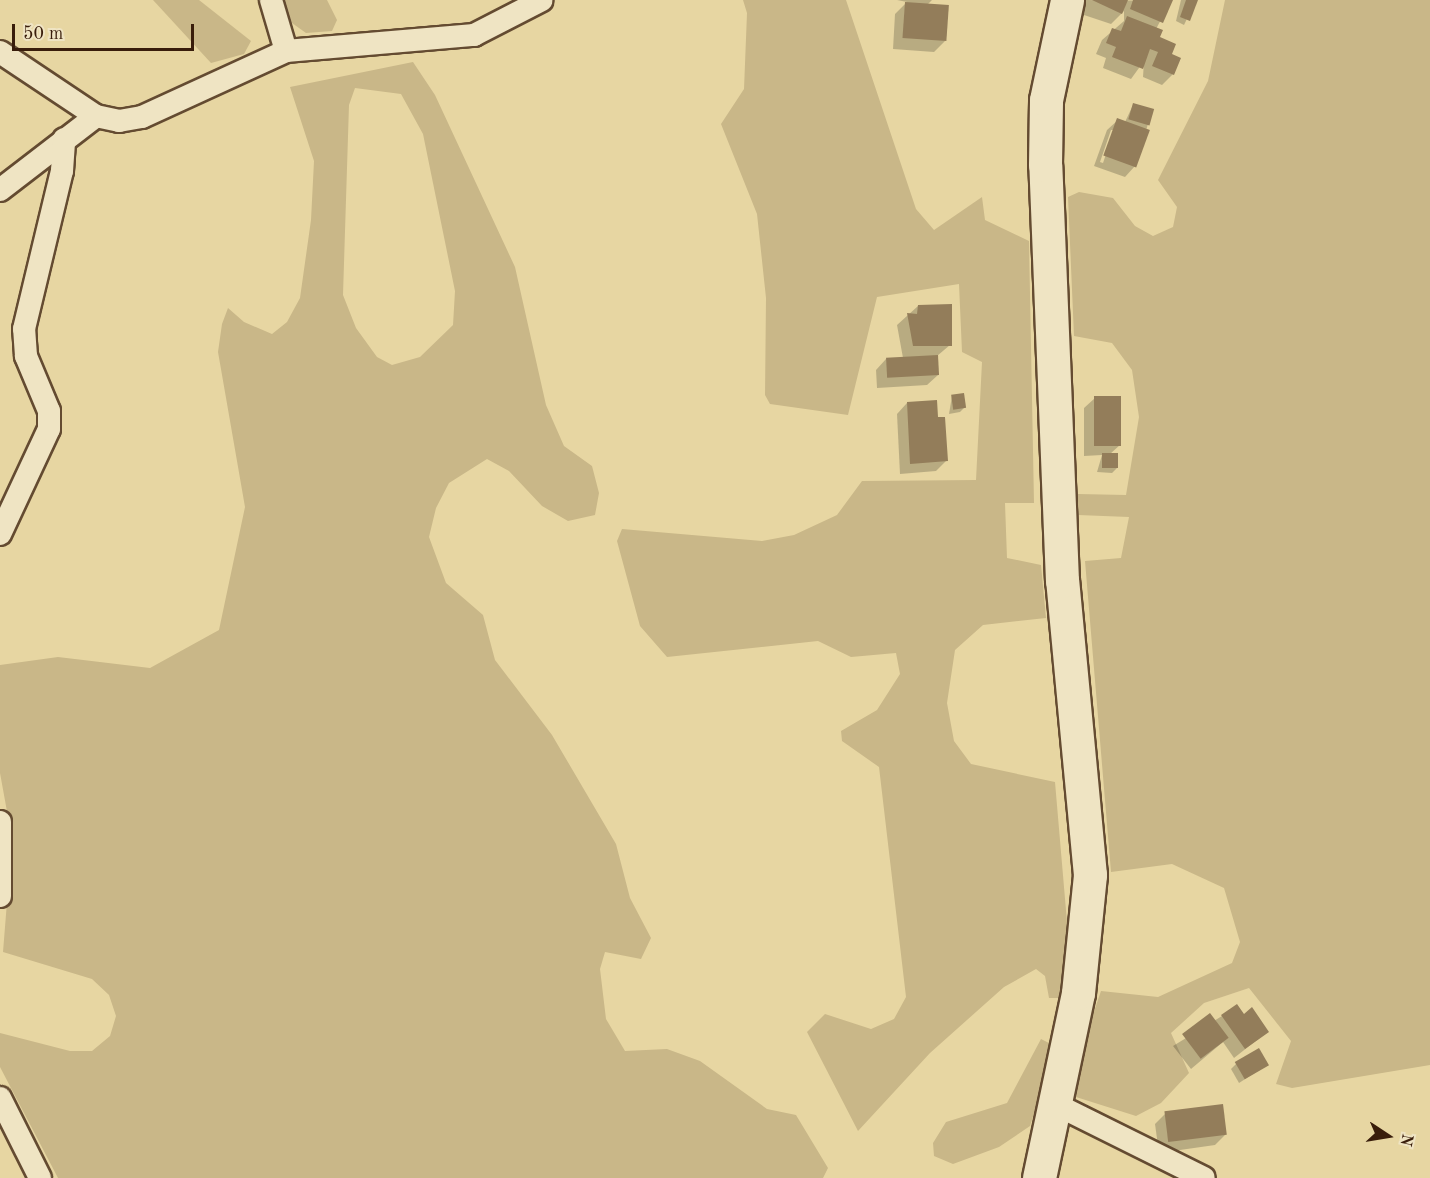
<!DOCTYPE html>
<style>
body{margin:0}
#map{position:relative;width:1430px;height:1178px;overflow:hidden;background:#e7d6a2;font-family:"Old Standard TT",serif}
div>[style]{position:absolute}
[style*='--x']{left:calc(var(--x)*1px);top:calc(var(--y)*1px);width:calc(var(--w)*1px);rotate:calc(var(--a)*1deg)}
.green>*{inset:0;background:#c9b788}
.shadow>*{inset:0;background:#0003}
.building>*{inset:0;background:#937d5a;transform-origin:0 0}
.roads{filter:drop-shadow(2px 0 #644b31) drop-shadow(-2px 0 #644b31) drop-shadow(0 2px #644b31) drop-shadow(0 -2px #644b31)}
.street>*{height:22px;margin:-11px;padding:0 11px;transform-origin:11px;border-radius:11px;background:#efe4c3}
.secondary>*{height:33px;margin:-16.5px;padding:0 16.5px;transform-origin:16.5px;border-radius:16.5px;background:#efe4c3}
span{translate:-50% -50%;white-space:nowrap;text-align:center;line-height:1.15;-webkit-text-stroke:6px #efe4c3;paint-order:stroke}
.north{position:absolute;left:1358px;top:1106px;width:60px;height:60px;-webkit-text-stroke:4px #efe4c3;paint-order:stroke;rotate:102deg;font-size:16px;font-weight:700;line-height:24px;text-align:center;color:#391d0b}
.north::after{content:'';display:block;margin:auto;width:21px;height:27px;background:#391d0b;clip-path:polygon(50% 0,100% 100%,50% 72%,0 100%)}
.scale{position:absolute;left:12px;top:24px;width:182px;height:27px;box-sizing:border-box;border:3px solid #391d0b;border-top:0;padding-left:8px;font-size:18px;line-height:21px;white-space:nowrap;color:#391d0b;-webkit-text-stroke:4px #efe4c3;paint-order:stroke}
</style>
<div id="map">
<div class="green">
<div style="clip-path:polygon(153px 0,199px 0,251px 41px,244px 54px,211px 63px)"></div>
<div style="clip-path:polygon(280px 0,327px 0,337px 20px,332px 31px,306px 33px,285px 18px)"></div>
<div style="clip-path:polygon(743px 0,846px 0,916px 209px,934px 230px,982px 197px,985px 220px,1029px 241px,1034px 503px,1005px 503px,1007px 558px,1041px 565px,1046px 618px,983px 625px,955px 650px,947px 703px,954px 741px,971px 764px,1055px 782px,1067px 922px,1060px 998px,1049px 998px,1045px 976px,1036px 969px,1004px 987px,930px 1053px,858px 1131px,807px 1032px,825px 1014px,871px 1029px,894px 1019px,906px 997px,879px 767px,842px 741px,841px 731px,877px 710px,900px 674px,896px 653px,851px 657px,818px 641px,667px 657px,640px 626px,617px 541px,622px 529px,762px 541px,794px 535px,837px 515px,862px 481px,976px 480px,982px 362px,962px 352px,959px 284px,877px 297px,848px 415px,770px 404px,765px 395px,766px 298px,757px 214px,721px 124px,744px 89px,747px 13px)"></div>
<div style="clip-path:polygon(1225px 0,1430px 0,1430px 1065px,1292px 1088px,1276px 1084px,1291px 1041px,1249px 988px,1204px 1003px,1171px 1033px,1189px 1073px,1161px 1103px,1136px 1116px,1076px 1097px,1074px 1070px,1101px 991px,1158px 997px,1232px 963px,1240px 942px,1224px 888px,1172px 864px,1111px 872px,1085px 561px,1121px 558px,1129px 517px,1078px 515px,1078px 494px,1126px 495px,1139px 417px,1132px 370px,1112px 343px,1074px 336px,1068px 197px,1079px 192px,1113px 198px,1135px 226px,1153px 236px,1173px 227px,1177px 207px,1158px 180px,1208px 81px)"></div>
<div style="clip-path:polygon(evenodd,413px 62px,435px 95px,515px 267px,546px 405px,564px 446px,592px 466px,599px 493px,595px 515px,568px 521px,542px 506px,509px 471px,487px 459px,449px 483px,436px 508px,429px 537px,446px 583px,483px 615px,495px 660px,552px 735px,616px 844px,630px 898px,651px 938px,641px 959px,605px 952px,600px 969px,606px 1019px,625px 1051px,667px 1049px,700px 1061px,767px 1109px,796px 1115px,828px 1168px,823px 1178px,58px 1178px,0 1067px,0 1033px,70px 1051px,92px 1051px,110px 1036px,116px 1016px,109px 995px,92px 979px,3px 952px,12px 839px,0 773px,0 665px,58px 657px,150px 668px,219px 630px,245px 507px,218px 352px,222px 324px,228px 308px,244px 322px,272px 334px,287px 322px,300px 298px,311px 220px,314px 161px,290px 87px,413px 62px,355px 88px,401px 94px,423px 134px,455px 291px,453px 325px,420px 357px,392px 365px,377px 357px,356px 328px,343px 295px,349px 105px,355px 88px)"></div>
<div style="clip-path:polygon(1041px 1039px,1055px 1046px,1030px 1126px,999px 1147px,953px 1164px,934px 1156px,933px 1143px,946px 1122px,1007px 1103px)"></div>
</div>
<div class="shadow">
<div style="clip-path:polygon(932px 0,927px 5px,945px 41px,934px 52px,893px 49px,895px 14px,907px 2px,897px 0)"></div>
<div style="clip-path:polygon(1086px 0,1171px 1px,1156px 29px,1173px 74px,1162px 85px,1143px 77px,1144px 61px,1131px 79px,1103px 68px,1106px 58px,1096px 54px,1102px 40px,1124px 21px,1124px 11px,1111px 24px,1081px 14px)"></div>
<div style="clip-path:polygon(1181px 0,1196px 0,1184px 25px,1176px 21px)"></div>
<div style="clip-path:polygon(evenodd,1133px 105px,1148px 124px,1135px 166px,1125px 177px,1094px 166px,1107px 130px,1118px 120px,1125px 122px,1133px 105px,1111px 130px,1114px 130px,1103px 163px,1100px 162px,1111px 130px)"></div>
<div style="clip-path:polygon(918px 306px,950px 345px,937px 356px,938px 375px,927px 385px,877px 388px,876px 370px,886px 359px,903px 358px,897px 325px)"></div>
<div style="clip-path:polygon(952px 396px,965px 407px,960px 412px,949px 414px)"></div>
<div style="clip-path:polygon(1095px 398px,1120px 445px,1110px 454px,1117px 468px,1112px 473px,1097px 472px,1102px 455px,1084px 456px,1084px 408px)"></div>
<div style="clip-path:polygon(907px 403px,936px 419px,946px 461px,936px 471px,900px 474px,897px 414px)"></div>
<div style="clip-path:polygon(1222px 1016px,1243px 1016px,1267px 1032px,1234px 1058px,1223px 1042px,1191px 1069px,1173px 1046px)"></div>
<div style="clip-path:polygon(1236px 1064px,1267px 1065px,1239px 1083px,1231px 1069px)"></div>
<div style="clip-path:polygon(1165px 1114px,1225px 1135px,1215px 1145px,1159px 1153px,1155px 1124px)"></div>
</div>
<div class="building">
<div style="clip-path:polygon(1092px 0,1128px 0,1122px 14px)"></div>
<div style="clip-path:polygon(1133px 0,1173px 0,1163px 23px,1130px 9px)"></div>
<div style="clip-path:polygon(1186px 0,1198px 0,1190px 21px,1180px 17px)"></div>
<div style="left:905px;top:2px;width:44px;height:36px;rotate:4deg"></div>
<div style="clip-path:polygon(1127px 16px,1163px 30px,1160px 37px,1176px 44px,1172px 54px,1181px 58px,1174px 75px,1152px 66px,1158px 52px,1150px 49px,1143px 69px,1112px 57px,1116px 47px,1106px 43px,1112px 28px,1121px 31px)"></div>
<div style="left:1133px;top:103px;width:22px;height:17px;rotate:16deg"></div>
<div style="left:1117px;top:118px;width:35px;height:40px;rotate:20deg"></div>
<div style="clip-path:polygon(952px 304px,952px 346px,913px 346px,907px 313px,917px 314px,918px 305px)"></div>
<div style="left:938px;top:355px;width:20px;height:52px;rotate:87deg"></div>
<div style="left:964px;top:393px;width:15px;height:13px;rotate:82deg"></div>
<div style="left:1094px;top:396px;width:27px;height:50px"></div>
<div style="clip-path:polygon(937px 400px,938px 417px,945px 417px,948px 461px,910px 464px,907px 402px)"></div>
<div style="left:1102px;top:453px;width:16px;height:15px"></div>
<div style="clip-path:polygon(1237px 1004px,1244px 1014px,1252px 1007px,1269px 1032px,1245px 1049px,1221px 1015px)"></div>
<div style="left:1210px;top:1013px;width:31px;height:35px;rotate:53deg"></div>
<div style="left:1259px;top:1048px;width:20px;height:28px;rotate:60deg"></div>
<div style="left:1223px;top:1104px;width:31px;height:59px;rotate:83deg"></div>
</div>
<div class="roads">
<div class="street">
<div style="--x:271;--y:0;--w:53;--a:73.6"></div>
<div style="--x:0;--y:52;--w:115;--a:33.7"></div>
<div style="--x:96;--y:116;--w:24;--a:12"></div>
<div style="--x:119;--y:121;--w:23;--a:-10"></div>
<div style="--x:142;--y:117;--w:158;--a:-24.6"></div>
<div style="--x:286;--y:51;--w:189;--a:-4.9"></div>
<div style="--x:474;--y:35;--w:76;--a:-27.2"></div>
<div style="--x:0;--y:190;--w:121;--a:-37.6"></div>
<div style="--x:0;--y:534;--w:116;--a:-65"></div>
<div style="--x:49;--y:429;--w:18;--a:-90"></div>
<div style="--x:49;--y:411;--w:60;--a:-112.7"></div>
<div style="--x:26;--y:356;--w:27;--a:-94"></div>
<div style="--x:24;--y:329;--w:163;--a:-76.5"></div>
<div style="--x:62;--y:171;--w:32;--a:-86"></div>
<div style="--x:0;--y:822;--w:74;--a:90"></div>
<div style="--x:0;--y:1098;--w:89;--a:63.4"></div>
<div style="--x:1055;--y:1104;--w:166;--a:26.4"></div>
</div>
<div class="secondary">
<div style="--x:1039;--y:1178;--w:189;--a:-78.1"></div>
<div style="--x:1078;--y:993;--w:119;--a:-84.2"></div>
<div style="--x:1090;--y:875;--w:295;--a:-95.4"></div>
<div style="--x:1062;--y:581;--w:416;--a:-92.3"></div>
<div style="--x:1045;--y:165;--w:65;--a:-89.1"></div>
<div style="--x:1046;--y:100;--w:102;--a:-78.1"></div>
</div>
</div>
<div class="north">N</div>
<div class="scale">50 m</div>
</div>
